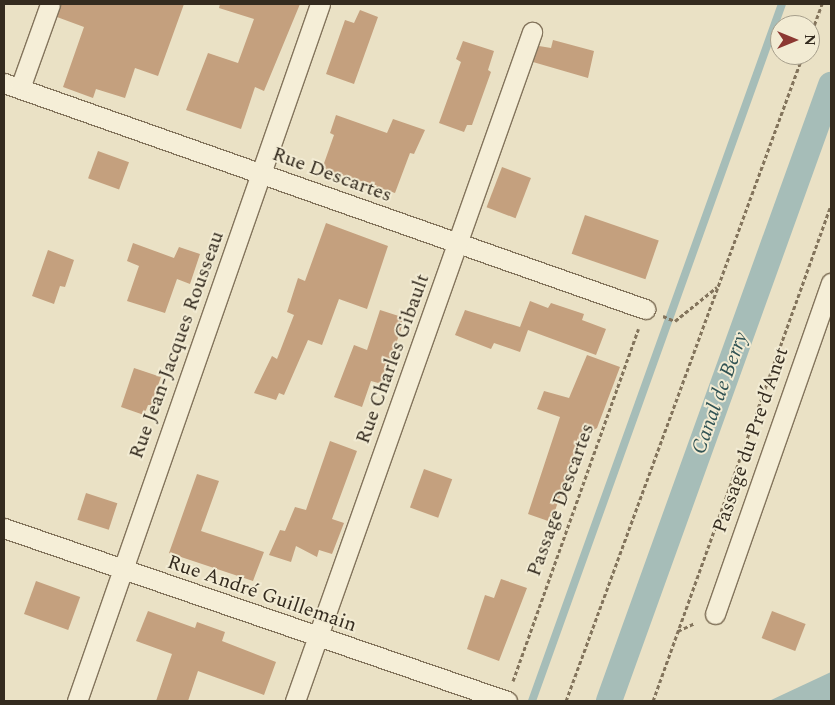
<!DOCTYPE html>
<meta charset="utf-8">
<style>
body{margin:0}
#map{position:relative;width:835px;height:705px;overflow:hidden;background:#eae1c5;font-family:Spectral,serif}
div>[style]{position:absolute}
[style*='--x']{left:calc(var(--x)*1px);top:calc(var(--y)*1px);width:calc(var(--w)*1px);rotate:calc(var(--a)*1deg)}
.water>*{inset:0;background:#a6bdb8}
.stream>*{height:8px;margin:-4px;padding:0 4px;transform-origin:4px;border-radius:4px;background:#a6bdb8}
.canal>*{height:26px;margin:-13px;padding:0 13px;transform-origin:13px;border-radius:13px;background:#a6bdb8}
.building>*{inset:0;background:#c4a07e;transform-origin:0 0}
.path>*{height:3px;margin-top:-1.5px;transform-origin:0;background:repeating-linear-gradient(90deg,#83745c 0 4px,transparent 0 6.5px)}
.roads{filter:drop-shadow(1px 0 #83745c) drop-shadow(-1px 0 #83745c) drop-shadow(0 1px #83745c) drop-shadow(0 -1px #83745c)}
.street>*{height:19px;margin:-9.5px;padding:0 9.5px;transform-origin:9.5px;border-radius:9.5px;background:#f5eed7}
span{translate:-50% -50%;white-space:nowrap;text-align:center;line-height:1.15;-webkit-text-stroke:4px #f2ebd3;paint-order:stroke}
.street-label{font-size:20px;color:#342b1f}
.water-label{font-size:21px;color:#305253;font-style:italic}
.frame{position:absolute;inset:0;border:5px solid #342b1f;pointer-events:none}
.north{position:absolute;left:770px;top:15px;width:50px;height:50px;box-sizing:border-box;background:#f2ebd3;border:1px solid #a69e8b;border-radius:50%;rotate:90deg;font-size:14px;font-weight:700;line-height:20px;text-align:center;color:#342b1f}
.north::after{content:'';display:block;margin:auto;width:18px;height:22px;background:#8c3832;clip-path:polygon(50% 0,100% 100%,50% 72%,0 100%)}
</style>
<div id="map">
<div class="water">
<div style="clip-path:polygon(831px 672px,831px 701px,769px 701px)"></div>
</div>
<div class="stream">
<div style="--x:532;--y:701;--w:740;--a:-70.27"></div>
</div>
<div class="canal">
<div style="--x:609;--y:701;--w:655;--a:-70.18"></div>
</div>
<div class="building">
<div style="clip-path:polygon(61px 4px,184px 4px,158px 76px,135px 68px,125px 98px,96px 89px,93px 98px,63px 87px,84px 27px,57px 17px)"></div>
<div style="clip-path:polygon(220px 4px,300px 4px,264px 91px,255px 87px,241px 129px,186px 110px,208px 53px,238px 63px,254px 19px,219px 8px)"></div>
<div style="clip-path:polygon(360px 10px,378px 17px,354px 84px,326px 74px,345px 20px,354px 23px)"></div>
<div style="clip-path:polygon(553px 40px,594px 51px,588px 78px,533px 62px,539px 46px,551px 48px)"></div>
<div style="clip-path:polygon(463px 41px,494px 51px,488px 70px,491px 72px,472px 125px,467px 125px,464px 132px,439px 123px,461px 62px,456px 59px)"></div>
<div style="clip-path:polygon(336px 115px,387px 133px,393px 119px,425px 130px,414px 154px,410px 153px,395px 193px,322px 169px,334px 135px,330px 133px)"></div>
<div style="left:98px;top:151px;width:33px;height:29px;rotate:20deg"></div>
<div style="left:502px;top:167px;width:31px;height:43px;rotate:21deg"></div>
<div style="left:585px;top:215px;width:78px;height:41px;rotate:19deg"></div>
<div style="clip-path:polygon(326px 223px,388px 246px,367px 309px,339px 299px,322px 345px,308px 340px,284px 395px,279px 393px,276px 400px,254px 393px,272px 356px,277px 359px,294px 315px,287px 312px,298px 278px,305px 281px)"></div>
<div style="clip-path:polygon(133px 243px,174px 258px,179px 247px,200px 254px,190px 284px,177px 279px,165px 313px,127px 301px,139px 266px,127px 261px)"></div>
<div style="clip-path:polygon(48px 250px,74px 260px,65px 287px,60px 286px,54px 304px,32px 296px)"></div>
<div style="clip-path:polygon(530px 301px,548px 308px,551px 303px,584px 314px,582px 320px,606px 329px,596px 355px,528px 330px,520px 352px,494px 343px,491px 349px,455px 335px,465px 310px,520px 327px)"></div>
<div style="clip-path:polygon(380px 310px,405px 318px,382px 384px,371px 381px,362px 407px,334px 397px,354px 345px,367px 350px)"></div>
<div style="clip-path:polygon(587px 355px,620px 367px,597px 428px,581px 437px,551px 522px,528px 514px,560px 417px,537px 409px,544px 391px,569px 398px)"></div>
<div style="clip-path:polygon(134px 368px,161px 377px,151px 405px,148px 405px,144px 415px,121px 407px)"></div>
<div style="clip-path:polygon(330px 441px,357px 451px,332px 519px,344px 523px,332px 554px,319px 550px,317px 557px,296px 546px,291px 562px,269px 555px,280px 530px,285px 531px,295px 507px,306px 510px)"></div>
<div style="left:424px;top:469px;width:30px;height:41px;rotate:20deg"></div>
<div style="clip-path:polygon(197px 474px,219px 481px,201px 531px,264px 552px,253px 581px,169px 553px)"></div>
<div style="left:86px;top:493px;width:33px;height:28px;rotate:18deg"></div>
<div style="clip-path:polygon(501px 579px,527px 588px,499px 661px,467px 649px,485px 595px,494px 598px)"></div>
<div style="left:36px;top:581px;width:47px;height:35px;rotate:20deg"></div>
<div style="clip-path:polygon(148px 611px,195px 628px,197px 622px,225px 632px,222px 641px,276px 662px,264px 695px,198px 671px,188px 701px,156px 701px,172px 654px,136px 641px)"></div>
<div style="left:772px;top:611px;width:36px;height:29px;rotate:21deg"></div>
</div>
<div class="path">
<div style="--x:810;--y:37;--w:35;--a:-70"></div>
<div style="--x:663;--y:316;--w:13;--a:23"></div>
<div style="--x:675;--y:321;--w:54;--a:-39"></div>
<div style="--x:678;--y:631;--w:19;--a:-25"></div>
<div style="--x:513;--y:681;--w:374;--a:-70.4"></div>
<div style="--x:566;--y:701;--w:688;--a:-69.85"></div>
<div style="--x:653;--y:701;--w:527;--a:-70.26"></div>
</div>
<div class="roads">
<div class="street">
<div style="--x:4;--y:83;--w:680;--a:19.42"></div>
<div style="--x:20;--y:88;--w:89;--a:-70.3"></div>
<div style="--x:4;--y:528;--w:532;--a:18.98"></div>
<div style="--x:715;--y:614;--w:351;--a:-70.7"></div>
<div style="--x:77;--y:701;--w:738;--a:-70.78"></div>
<div style="--x:295;--y:701;--w:710;--a:-70.49"></div>
</div>
</div>
<div class="street-label">
<span style="left:332px;top:175px;rotate:20deg">Rue Descartes</span>
<span style="left:177px;top:345px;rotate:-70deg">Rue Jean-Jacques Rousseau</span>
<span style="left:393px;top:359px;rotate:-70deg">Rue Charles Gibault</span>
<span style="left:751px;top:440px;rotate:-71deg">Passage du Pre d’Anet</span>
<span style="left:561px;top:500px;rotate:-70deg">Passage Descartes</span>
<span style="left:262px;top:594px;rotate:19deg">Rue André Guillemain</span>
</div>
<div class="water-label">
<span style="left:720px;top:393px;rotate:-70deg">Canal de Berry</span>
</div>
<div class="frame"></div>
<div class="north">N</div>
</div>
